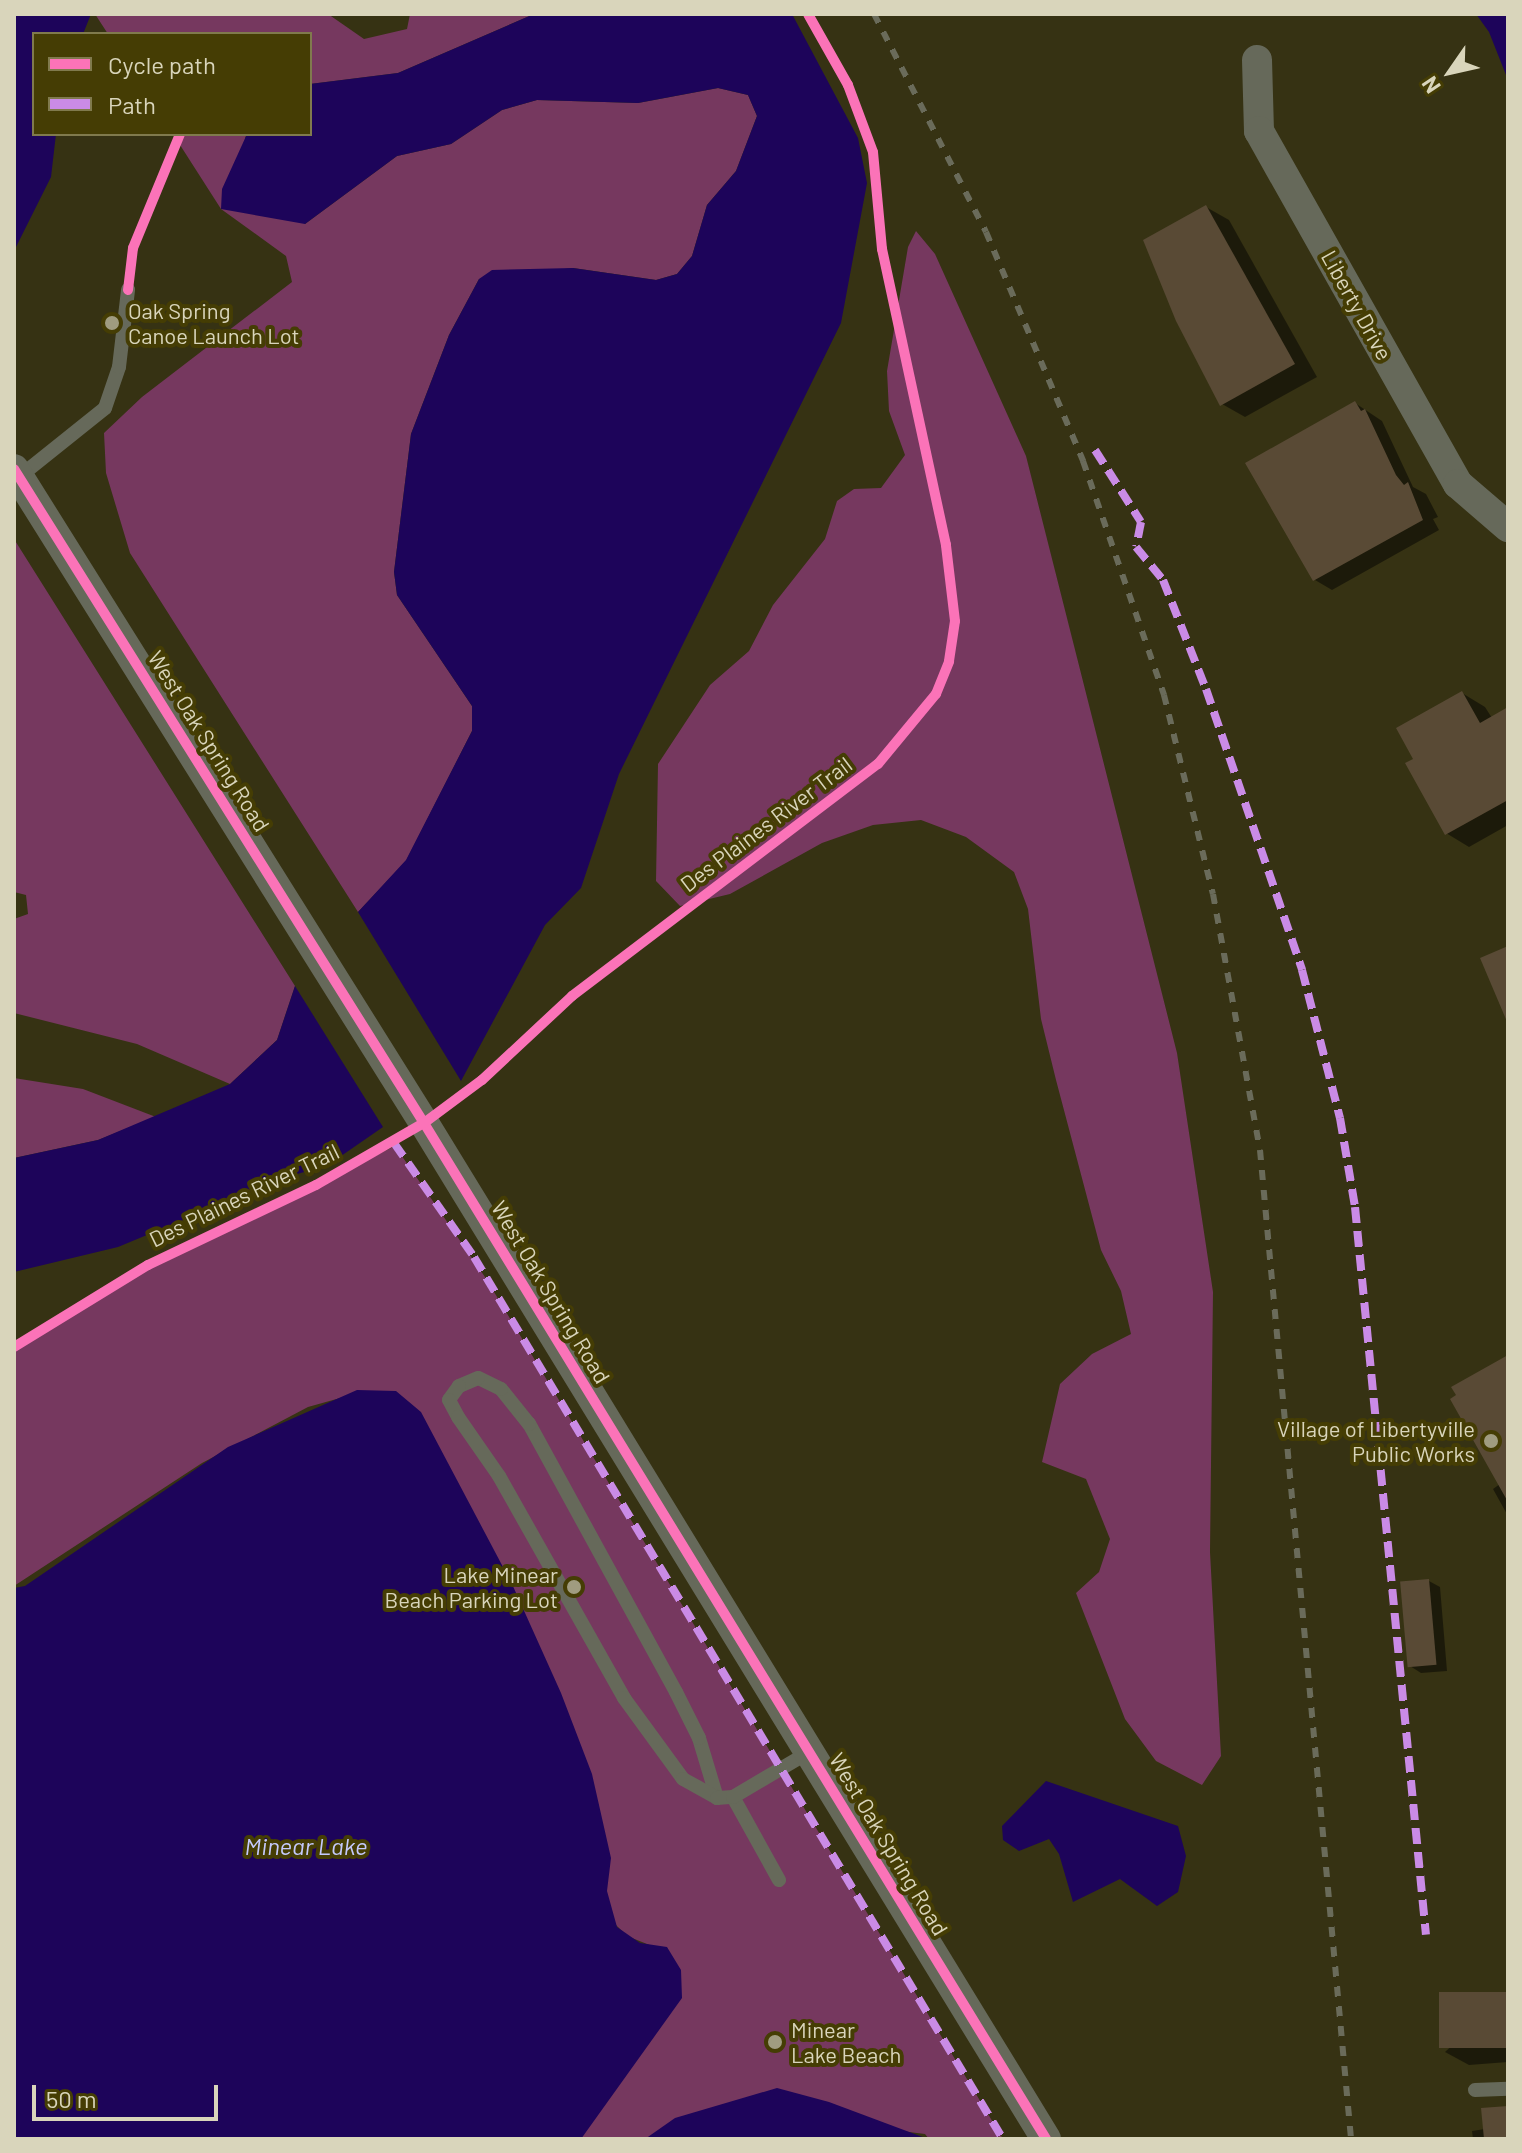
<!DOCTYPE html>
<style>
body{margin:0}
#map{position:relative;width:1522px;height:2153px;overflow:hidden;background:#363213;font-family:Barlow,sans-serif}
div>[style]{position:absolute}
[style*='--x']{left:calc(var(--x)*1px);top:calc(var(--y)*1px);width:calc(var(--w)*1px);rotate:calc(var(--a)*1deg)}
.green>*{inset:0;background:#76385f}
.water>*{inset:0;background:#1d045a}
.shadow>*{inset:0;background:#0007}
.building>*{inset:0;background:#594a35;transform-origin:0 0}
.service>*{height:14px;margin:-7px;padding:0 7px;transform-origin:7px;border-radius:7px;background:#66695a}
.minor>*{height:30px;margin:-15px;padding:0 15px;transform-origin:15px;border-radius:15px;background:#66695a}
.rail>*{height:6px;margin-top:-3px;transform-origin:0;background:repeating-linear-gradient(90deg,#6a6b5a 0 10px,transparent 0 20px)}
.quiet>*{height:8px;margin-top:-4px;transform-origin:0;background:repeating-linear-gradient(90deg,#ca8be6 0 16px,transparent 0 24px)}
.cycleway>*{height:10px;margin:-5px;padding:0 5px;transform-origin:5px;border-radius:5px;background:#fb73b8}
.dots>*{width:22px;height:22px;translate:-50% -50%;box-sizing:border-box;border:4px solid #453d04;border-radius:50%}
span{translate:-50% -50%;white-space:nowrap;text-align:center;line-height:1.15;-webkit-text-stroke:8px #453d04;paint-order:stroke}
.street-label{font-size:22px;color:#d9d5bb}
.poi-label{font-size:22px;color:#d9d5bb}
.left{translate:0 -50%;text-align:left}
.right{translate:-100% -50%;text-align:right}
.water-label{font-size:24px;color:#c5cafe;font-style:italic}
.frame{position:absolute;inset:0;border:16px solid #d9d5bb;pointer-events:none}
.legend{position:absolute;left:32px;top:32px;width:280px;height:104px;box-sizing:border-box;background:#453d04;border:2px solid #807a4d;margin:0;padding:10px 14px;list-style:none;font-size:24px;color:#d9d5bb}
.legend li{display:flex;align-items:center;gap:16px;height:40px}
.legend b{width:40px;border:2px solid #807a4d}
.north{position:absolute;left:1410px;top:32px;width:80px;height:80px;-webkit-text-stroke:6px #453d04;paint-order:stroke;rotate:236deg;font-size:22px;font-weight:700;line-height:32px;text-align:center;color:#d9d5bb}
.north::after{content:'';display:block;margin:auto;width:28px;height:36px;background:#d9d5bb;clip-path:polygon(50% 0,100% 100%,50% 72%,0 100%)}
.scale{position:absolute;left:32px;top:2085px;width:186px;height:36px;box-sizing:border-box;border:4px solid #d9d5bb;border-top:0;padding-left:10px;font-size:24px;line-height:28px;white-space:nowrap;color:#d9d5bb;-webkit-text-stroke:6px #453d04;paint-order:stroke}
</style>
<div id="map">
<div class="green">
<div style="clip-path:polygon(95px 14px,328px 14px,364px 39px,407px 29px,410px 14px,534px 14px,398px 73px,310px 84px,310px 34px,108px 34px)"></div>
<div style="clip-path:polygon(718px 88px,748px 95px,757px 116px,736px 171px,707px 205px,692px 256px,677px 274px,656px 280px,573px 268px,479px 279px,449px 335px,411px 434px,394px 572px,397px 595px,472px 706px,472px 731px,406px 861px,358px 912px,130px 553px,106px 473px,104px 433px,142px 397px,292px 282px,286px 256px,221px 209px,173px 134px,247px 134px,245px 138px,305px 224px,397px 156px,451px 144px,502px 110px,537px 100px,638px 103px)"></div>
<div style="clip-path:polygon(916px 231px,935px 254px,1026px 456px,1177px 1053px,1213px 1292px,1210px 1552px,1221px 1756px,1202px 1785px,1156px 1761px,1125px 1719px,1076px 1593px,1099px 1572px,1110px 1539px,1086px 1479px,1042px 1462px,1060px 1384px,1092px 1354px,1131px 1334px,1121px 1291px,1101px 1250px,1056px 1080px,1041px 1019px,1028px 909px,1014px 872px,966px 837px,921px 820px,873px 825px,822px 843px,730px 894px,680px 906px,656px 881px,658px 764px,710px 685px,749px 651px,773px 605px,825px 539px,837px 501px,854px 489px,881px 488px,905px 455px,889px 411px,887px 371px,908px 247px)"></div>
<div style="clip-path:polygon(14px 539px,295px 986px,277px 1040px,230px 1084px,137px 1044px,14px 1013px,14px 919px,28px 914px,26px 895px,14px 892px)"></div>
<div style="clip-path:polygon(14px 1078px,83px 1089px,156px 1117px,98px 1140px,14px 1158px)"></div>
<div style="clip-path:polygon(395px 1146px,485px 1277px,1003px 2139px,929px 2139px,925px 2134px,820px 2121px,659px 2139px,574px 2139px,657px 1948px,627px 1936px,610px 1919px,358px 1393px,308px 1407px,202px 1463px,14px 1586px,14px 1350px,133px 1277px)"></div>
</div>
<div class="water">
<div style="clip-path:polygon(14px 14px,91px 14px,83px 34px,34px 34px,34px 134px,56px 134px,51px 177px,14px 251px)"></div>
<div style="clip-path:polygon(534px 14px,792px 14px,858px 138px,867px 183px,841px 323px,619px 774px,581px 888px,545px 925px,461px 1081px,358px 912px,406px 860px,472px 731px,472px 706px,397px 595px,394px 572px,411px 434px,449px 335px,479px 279px,492px 270px,573px 268px,656px 280px,677px 274px,692px 256px,707px 205px,736px 171px,757px 116px,748px 95px,718px 88px,638px 103px,537px 100px,502px 110px,451px 144px,397px 156px,305px 224px,221px 209px,222px 189px,247px 134px,310px 134px,310px 84px,398px 73px)"></div>
<div style="clip-path:polygon(1476px 14px,1508px 14px,1508px 80px,1489px 32px)"></div>
<div style="clip-path:polygon(295px 986px,383px 1127px,328px 1165px,287px 1177px,118px 1247px,14px 1272px,14px 1158px,98px 1140px,230px 1084px,277px 1040px)"></div>
<div style="clip-path:polygon(357px 1390px,396px 1391px,421px 1412px,512px 1584px,561px 1693px,592px 1774px,611px 1858px,607px 1891px,617px 1927px,640px 1943px,667px 1947px,681px 1970px,682px 1998px,581px 2139px,14px 2139px,14px 1588px,25px 1586px,228px 1447px)"></div>
<div style="clip-path:polygon(1046px 1781px,1178px 1826px,1186px 1856px,1178px 1892px,1157px 1906px,1120px 1879px,1073px 1902px,1059px 1854px,1049px 1839px,1019px 1851px,1003px 1840px,1002px 1826px)"></div>
<div style="clip-path:polygon(777px 2088px,829px 2102px,928px 2139px,645px 2139px,675px 2118px)"></div>
</div>
<div class="shadow">
<div style="clip-path:polygon(1206px 207px,1229px 220px,1317px 377px,1245px 417px,1222px 404px)"></div>
<div style="clip-path:polygon(1355px 403px,1382px 421px,1413px 487px,1426px 494px,1438px 517px,1433px 519px,1439px 530px,1332px 590px,1315px 580px)"></div>
<div style="clip-path:polygon(1462px 693px,1485px 707px,1492px 718px,1508px 710px,1508px 825px,1469px 847px,1446px 833px,1415px 759px)"></div>
<div style="clip-path:polygon(1508px 1357px,1508px 1516px,1493px 1489px,1500px 1484px)"></div>
<div style="clip-path:polygon(1429px 1581px,1440px 1587px,1447px 1671px,1421px 1673px,1410px 1666px)"></div>
<div style="clip-path:polygon(1508px 1994px,1508px 2062px,1469px 2065px,1445px 2052px)"></div>
<div style="clip-path:polygon(1508px 2108px,1508px 2139px,1473px 2139px,1472px 2131px,1485px 2129px)"></div>
</div>
<div class="building">
<div style="clip-path:polygon(1206px 205px,1295px 364px,1220px 406px,1176px 321px,1143px 240px)"></div>
<div style="clip-path:polygon(1355px 401px,1361px 411px,1365px 409px,1396px 475px,1404px 485px,1408px 482px,1423px 520px,1313px 581px,1245px 463px)"></div>
<div style="clip-path:polygon(1462px 691px,1480px 723px,1508px 707px,1508px 800px,1445px 835px,1405px 763px,1413px 759px,1396px 728px)"></div>
<div style="clip-path:polygon(1508px 946px,1508px 1024px,1480px 958px)"></div>
<div style="clip-path:polygon(1508px 1355px,1508px 1502px,1450px 1399px,1456px 1395px,1451px 1387px)"></div>
<div style="left:1429px;top:1579px;width:86px;height:29px;rotate:85deg"></div>
<div style="left:1508px;top:1992px;width:56px;height:69px;rotate:90deg"></div>
<div style="clip-path:polygon(1508px 2106px,1508px 2139px,1484px 2139px,1481px 2108px)"></div>
</div>
<div class="service">
<div style="--x:19;--y:477;--w:110;--a:-38.7"></div>
<div style="--x:105;--y:408;--w:43;--a:-71.1"></div>
<div style="--x:119;--y:367;--w:78;--a:-83.3"></div>
<div style="--x:733;--y:1797;--w:95;--a:61"></div>
<div style="--x:717;--y:1798;--w:63;--a:-106.7"></div>
<div style="--x:699;--y:1738;--w:51;--a:-116.6"></div>
<div style="--x:676;--y:1692;--w:306;--a:-118.7"></div>
<div style="--x:529;--y:1424;--w:45;--a:-128.7"></div>
<div style="--x:501;--y:1389;--w:25;--a:-154"></div>
<div style="--x:478;--y:1378;--w:21;--a:157"></div>
<div style="--x:459;--y:1386;--w:17;--a:126"></div>
<div style="--x:449;--y:1400;--w:19;--a:62"></div>
<div style="--x:458;--y:1417;--w:72;--a:55.2"></div>
<div style="--x:499;--y:1476;--w:255;--a:60.6"></div>
<div style="--x:624;--y:1698;--w:100;--a:53.9"></div>
<div style="--x:683;--y:1779;--w:39;--a:29"></div>
<div style="--x:717;--y:1798;--w:16;--a:-4"></div>
<div style="--x:733;--y:1797;--w:88;--a:-30.6"></div>
<div style="--x:1475;--y:2090;--w:33;--a:-2"></div>
</div>
<div class="minor">
<div style="--x:1257;--y:60;--w:71;--a:88.4"></div>
<div style="--x:1259;--y:131;--w:405;--a:60.6"></div>
<div style="--x:1458;--y:484;--w:66;--a:40.7"></div>
<div style="--x:14;--y:469;--w:772;--a:57.92"></div>
<div style="--x:424;--y:1123;--w:1191;--a:58.52"></div>
</div>
<div class="rail">
<div style="--x:874;--y:14;--w:245;--a:62.8"></div>
<div style="--x:986;--y:232;--w:249;--a:67"></div>
<div style="--x:1083;--y:461;--w:248;--a:70.9"></div>
<div style="--x:1164;--y:695;--w:205;--a:76.2"></div>
<div style="--x:1213;--y:894;--w:260;--a:79.6"></div>
<div style="--x:1260;--y:1150;--w:993;--a:84.74"></div>
</div>
<div class="quiet">
<div style="--x:1095;--y:450;--w:85;--a:57.4"></div>
<div style="--x:1141;--y:522;--w:25;--a:101"></div>
<div style="--x:1136;--y:547;--w:43;--a:50.7"></div>
<div style="--x:1163;--y:580;--w:117;--a:68.5"></div>
<div style="--x:1206;--y:689;--w:297;--a:71.1"></div>
<div style="--x:1302;--y:970;--w:153;--a:75.6"></div>
<div style="--x:1340;--y:1118;--w:90;--a:80.4"></div>
<div style="--x:1355;--y:1207;--w:731;--a:84.43"></div>
<div style="--x:394;--y:1143;--w:139;--a:54.9"></div>
<div style="--x:474;--y:1257;--w:1028;--a:59.05"></div>
</div>
<div class="cycleway">
<div style="--x:128;--y:290;--w:42;--a:-83.2"></div>
<div style="--x:133;--y:248;--w:123;--a:-67.6"></div>
<div style="--x:14;--y:469;--w:772;--a:57.92"></div>
<div style="--x:424;--y:1123;--w:1191;--a:58.52"></div>
<div style="--x:14;--y:1347;--w:157;--a:-31.5"></div>
<div style="--x:148;--y:1265;--w:186;--a:-25.5"></div>
<div style="--x:316;--y:1185;--w:125;--a:-29.9"></div>
<div style="--x:424;--y:1123;--w:72;--a:-36.6"></div>
<div style="--x:482;--y:1080;--w:123;--a:-43"></div>
<div style="--x:572;--y:996;--w:384;--a:-37.2"></div>
<div style="--x:878;--y:764;--w:91;--a:-50.4"></div>
<div style="--x:936;--y:694;--w:35;--a:-68"></div>
<div style="--x:949;--y:661;--w:40;--a:-81.5"></div>
<div style="--x:955;--y:621;--w:77;--a:-96.8"></div>
<div style="--x:946;--y:545;--w:303;--a:-102.2"></div>
<div style="--x:882;--y:249;--w:97;--a:-95.3"></div>
<div style="--x:873;--y:152;--w:72;--a:-110.5"></div>
<div style="--x:848;--y:85;--w:81;--a:-119.4"></div>
</div>
<div class="dots">
<div style="left:112px;top:323px;background:#a09c80"></div>
<div style="left:1491px;top:1441px;background:#a09c80"></div>
<div style="left:574px;top:1587px;background:#a09c80"></div>
<div style="left:775px;top:2042px;background:#a09c80"></div>
</div>
<div class="street-label">
<span style="left:1357px;top:305px;rotate:61deg">Liberty Drive</span>
<span style="left:209px;top:741px;rotate:58deg">West Oak Spring Road</span>
<span style="left:766px;top:824px;rotate:-37deg">Des Plaines River Trail</span>
<span style="left:244px;top:1195px;rotate:-26deg">Des Plaines River Trail</span>
<span style="left:551px;top:1292px;rotate:59deg">West Oak Spring Road</span>
<span style="left:889px;top:1844px;rotate:59deg">West Oak Spring Road</span>
</div>
<div class="poi-label">
<span class="left" style="left:128px;top:323px">Oak Spring<br>Canoe Launch Lot</span>
<span class="right" style="left:1475px;top:1441px">Village of Libertyville<br>Public Works</span>
<span class="right" style="left:558px;top:1587px">Lake Minear<br>Beach Parking Lot</span>
<span class="left" style="left:791px;top:2042px">Minear<br>Lake Beach</span>
</div>
<div class="water-label">
<span style="left:306px;top:1846px">Minear Lake</span>
</div>
<div class="frame"></div>
<ul class="legend">
<li><b style="height:10px;background:#fb73b8"></b>Cycle path</li>
<li><b style="height:10px;background:#ca8be6"></b>Path</li>
</ul>
<div class="north">N</div>
<div class="scale">50 m</div>
</div>
